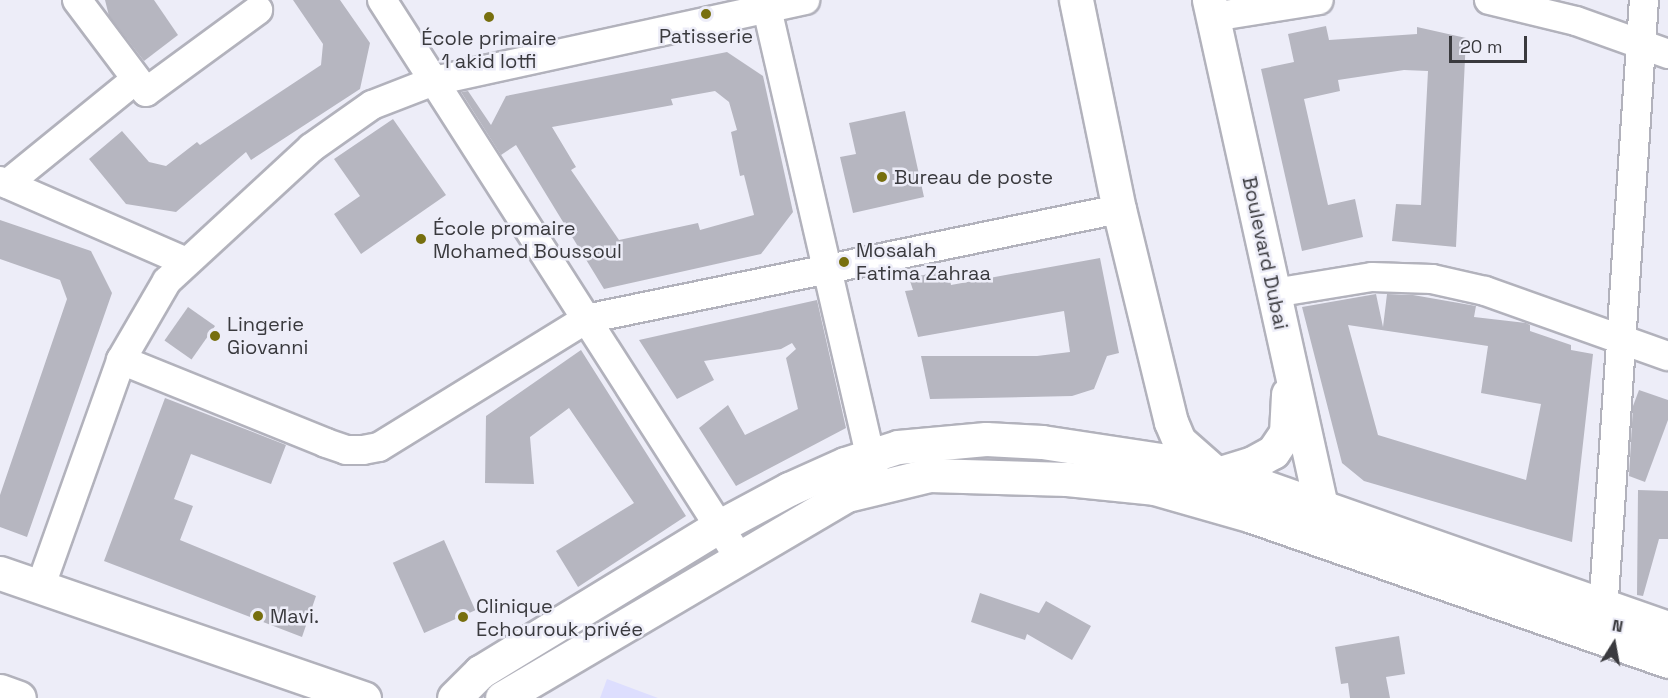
<!DOCTYPE html>
<meta charset="utf-8">
<style>
body{margin:0}
#map{position:relative;width:1668px;height:698px;overflow:hidden;background:#ededf8;font-family:"Space Grotesk",sans-serif}
div>[style]{position:absolute}
[style*='--x']{left:calc(var(--x)*1px);top:calc(var(--y)*1px);width:calc(var(--w)*1px);rotate:calc(var(--a)*1deg)}
.green>*{inset:0;background:#dddefe}
.building>*{inset:0;background:#b6b6c0;transform-origin:0 0}
.roads{filter:drop-shadow(2px 0 #b2b2bc) drop-shadow(-2px 0 #b2b2bc) drop-shadow(0 2px #b2b2bc) drop-shadow(0 -2px #b2b2bc)}
.street>*{height:28px;margin:-14px;padding:0 14px;transform-origin:14px;border-radius:14px;background:#fff}
.secondary>*{height:33px;margin:-16.5px;padding:0 16.5px;transform-origin:16.5px;border-radius:16.5px;background:#fff}
.dots>*{width:16px;height:16px;translate:-50% -50%;box-sizing:border-box;border:3px solid #ededf8;border-radius:50%}
span{translate:-50% -50%;white-space:nowrap;text-align:center;line-height:1.15;-webkit-text-stroke:5px #ededf8;paint-order:stroke}
.poi-label{font-size:20px;color:#3a3a3e}
.left{translate:0 -50%;text-align:left}
.street-label{font-size:20px;color:#3a3a3e}
.north{position:absolute;left:1584px;top:614px;width:60px;height:60px;-webkit-text-stroke:4px #ededf8;paint-order:stroke;rotate:11deg;font-size:16px;font-weight:700;line-height:24px;text-align:center;color:#3a3a3e}
.north::after{content:'';display:block;margin:auto;width:21px;height:27px;background:#3a3a3e;clip-path:polygon(50% 0,100% 100%,50% 72%,0 100%)}
.scale{position:absolute;left:1449px;top:36px;width:78px;height:27px;box-sizing:border-box;border:3px solid #3a3a3e;border-top:0;padding-left:8px;font-size:18px;line-height:21px;white-space:nowrap;color:#3a3a3e;-webkit-text-stroke:4px #ededf8;paint-order:stroke}
</style>
<div id="map">
<div class="green">
<div style="clip-path:polygon(607px 679px,658px 698px,600px 698px)"></div>
</div>
<div class="building">
<div style="clip-path:polygon(105px 0,154px 0,178px 35px,144px 61px,109px 16px)"></div>
<div style="clip-path:polygon(293px 0,340px 0,370px 43px,360px 89px,251px 160px,246px 152px,176px 212px,126px 204px,89px 159px,122px 131px,149px 162px,166px 166px,197px 142px,200px 145px,321px 65px,323px 44px)"></div>
<div style="clip-path:polygon(1326px 26px,1329px 40px,1417px 34px,1417px 27px,1466px 38px,1456px 247px,1392px 241px,1396px 204px,1421px 205px,1428px 71px,1404px 70px,1338px 80px,1340px 91px,1304px 99px,1328px 205px,1355px 199px,1363px 237px,1302px 251px,1261px 69px,1294px 62px,1288px 34px)"></div>
<div style="clip-path:polygon(evenodd,727px 52px,763px 76px,793px 212px,761px 254px,604px 289px,516px 145px,501px 155px,461px 92px,468px 91px,491px 125px,506px 96px,727px 52px,715px 91px,729px 102px,737px 130px,731px 132px,740px 176px,744px 175px,754px 215px,700px 230px,698px 223px,619px 240px,571px 170px,576px 167px,552px 127px,673px 105px,671px 99px,715px 91px)"></div>
<div style="clip-path:polygon(905px 111px,924px 197px,853px 213px,840px 157px,856px 154px,849px 123px)"></div>
<div style="clip-path:polygon(393px 119px,446px 195px,361px 254px,334px 214px,360px 196px,334px 159px)"></div>
<div style="clip-path:polygon(0 220px,91px 251px,112px 293px,27px 537px,0 527px,0 495px,67px 299px,60px 280px,0 259px)"></div>
<div style="clip-path:polygon(1100px 258px,1119px 353px,1107px 356px,1094px 389px,1072px 396px,930px 399px,921px 356px,1037px 356px,1070px 352px,1064px 311px,918px 337px,905px 291px,913px 290px,909px 278px,948px 270px,951px 285px)"></div>
<div style="clip-path:polygon(evenodd,1376px 294px,1383px 327px,1387px 294px,1413px 295px,1476px 306px,1474px 317px,1526px 323px,1530px 325px,1530px 331px,1571px 345px,1571px 350px,1593px 354px,1572px 542px,1364px 481px,1342px 463px,1302px 307px,1376px 294px,1348px 325px,1488px 346px,1481px 393px,1541px 404px,1526px 480px,1378px 435px,1348px 325px)"></div>
<div style="clip-path:polygon(817px 300px,846px 428px,736px 486px,699px 428px,728px 405px,745px 435px,798px 409px,786px 358px,796px 349px,792px 343px,781px 349px,704px 361px,714px 380px,677px 399px,639px 340px)"></div>
<div style="left:188px;top:307px;width:33px;height:41px;rotate:35deg"></div>
<div style="clip-path:polygon(581px 350px,686px 516px,578px 587px,556px 551px,634px 503px,569px 408px,530px 437px,534px 484px,485px 483px,486px 416px)"></div>
<div style="clip-path:polygon(1639px 390px,1668px 400px,1668px 420px,1645px 482px,1629px 476px,1633px 406px)"></div>
<div style="clip-path:polygon(165px 398px,286px 445px,271px 484px,191px 454px,174px 499px,193px 506px,180px 540px,316px 596px,302px 637px,104px 561px)"></div>
<div style="clip-path:polygon(1638px 490px,1668px 491px,1668px 539px,1659px 539px,1643px 596px,1637px 595px)"></div>
<div style="left:444px;top:540px;width:77px;height:56px;rotate:66deg"></div>
<div style="clip-path:polygon(980px 593px,1039px 613px,1046px 601px,1091px 626px,1072px 660px,1027px 634px,1025px 640px,971px 622px)"></div>
<div style="clip-path:polygon(1399px 636px,1405px 674px,1386px 677px,1390px 698px,1350px 698px,1348px 683px,1341px 684px,1335px 647px)"></div>
</div>
<div class="roads">
<div class="street">
<div style="--x:77;--y:0;--w:115;--a:53.1"></div>
<div style="--x:146;--y:92;--w:139;--a:-36.2"></div>
<div style="--x:382;--y:0;--w:660;--a:57.37"></div>
<div style="--x:765;--y:0;--w:490;--a:77"></div>
<div style="--x:1489;--y:0;--w:89;--a:13.6"></div>
<div style="--x:1576;--y:21;--w:98;--a:19.7"></div>
<div style="--x:1213;--y:17;--w:107;--a:-9.1"></div>
<div style="--x:0;--y:181;--w:201;--a:23.5"></div>
<div style="--x:7;--y:184;--w:166;--a:-39.1"></div>
<div style="--x:1274;--y:293;--w:99;--a:-9.3"></div>
<div style="--x:1372;--y:277;--w:60;--a:1.9"></div>
<div style="--x:1432;--y:279;--w:54;--a:12.8"></div>
<div style="--x:1485;--y:291;--w:194;--a:19.6"></div>
<div style="--x:121;--y:360;--w:221;--a:22"></div>
<div style="--x:326;--y:443;--w:21;--a:19"></div>
<div style="--x:346;--y:450;--w:17;--a:0"></div>
<div style="--x:363;--y:450;--w:16;--a:-11"></div>
<div style="--x:379;--y:447;--w:243;--a:-31.7"></div>
<div style="--x:586;--y:319;--w:544;--a:-11.66"></div>
<div style="--x:40;--y:588;--w:242;--a:-70.4"></div>
<div style="--x:121;--y:360;--w:91;--a:-59.8"></div>
<div style="--x:167;--y:281;--w:196;--a:-42.7"></div>
<div style="--x:311;--y:148;--w:75;--a:-35.2"></div>
<div style="--x:372;--y:105;--w:66;--a:-21.2"></div>
<div style="--x:434;--y:81;--w:380;--a:-12.3"></div>
<div style="--x:1602;--y:627;--w:628;--a:-86.17"></div>
</div>
<div class="secondary">
<div style="--x:1076;--y:0;--w:213;--a:78.4"></div>
<div style="--x:1119;--y:209;--w:219;--a:76.3"></div>
<div style="--x:1171;--y:422;--w:21;--a:67"></div>
<div style="--x:1179;--y:441;--w:43;--a:41.2"></div>
<div style="--x:1209;--y:0;--w:518;--a:77.52"></div>
<div style="--x:1214;--y:475;--w:39;--a:-17"></div>
<div style="--x:1251;--y:464;--w:25;--a:-29"></div>
<div style="--x:1273;--y:452;--w:23;--a:-56"></div>
<div style="--x:1286;--y:433;--w:39;--a:-87"></div>
<div style="--x:0;--y:573;--w:385;--a:19"></div>
<div style="--x:0;--y:691;--w:20;--a:20"></div>
<div style="--x:454;--y:698;--w:37;--a:-45"></div>
<div style="--x:480;--y:672;--w:279;--a:-31.4"></div>
<div style="--x:718;--y:527;--w:81;--a:-28.2"></div>
<div style="--x:789;--y:489;--w:61;--a:-24.1"></div>
<div style="--x:845;--y:464;--w:56;--a:-17.8"></div>
<div style="--x:898;--y:447;--w:88;--a:-5.2"></div>
<div style="--x:986;--y:439;--w:56;--a:3.1"></div>
<div style="--x:1042;--y:442;--w:125;--a:8.7"></div>
<div style="--x:1166;--y:461;--w:102;--a:14.7"></div>
<div style="--x:1265;--y:487;--w:427;--a:19.3"></div>
<div style="--x:502;--y:698;--w:400;--a:-30.5"></div>
<div style="--x:847;--y:495;--w:84;--a:-13.7"></div>
<div style="--x:929;--y:475;--w:138;--a:1.7"></div>
<div style="--x:1067;--y:479;--w:87;--a:5.9"></div>
<div style="--x:1154;--y:488;--w:102;--a:15.9"></div>
<div style="--x:1252;--y:516;--w:441;--a:19.2"></div>
</div>
</div>
<div class="dots">
<div style="left:706px;top:14px;background:#776f0e"></div>
<div style="left:489px;top:17px;background:#776f0e"></div>
<div style="left:882px;top:177px;background:#776f0e"></div>
<div style="left:421px;top:239px;background:#776f0e"></div>
<div style="left:844px;top:262px;background:#776f0e"></div>
<div style="left:215px;top:336px;background:#776f0e"></div>
<div style="left:258px;top:616px;background:#776f0e"></div>
<div style="left:463px;top:617px;background:#776f0e"></div>
</div>
<div class="poi-label">
<span style="left:706px;top:36px">Patisserie</span>
<span style="left:489px;top:50px">École primaire<br>1 akid lotfi</span>
<span class="left" style="left:894px;top:177px">Bureau de poste</span>
<span class="left" style="left:433px;top:240px">École promaire<br>Mohamed Boussoul</span>
<span class="left" style="left:856px;top:262px">Mosalah<br>Fatima Zahraa</span>
<span class="left" style="left:227px;top:336px">Lingerie<br>Giovanni</span>
<span class="left" style="left:476px;top:618px">Clinique<br>Echourouk privée</span>
<span class="left" style="left:270px;top:616px">Mavi.</span>
</div>
<div class="street-label">
<span style="left:1265px;top:253px;rotate:78deg">Boulevard Dubai</span>
</div>
<div class="north">N</div>
<div class="scale">20 m</div>
</div>
